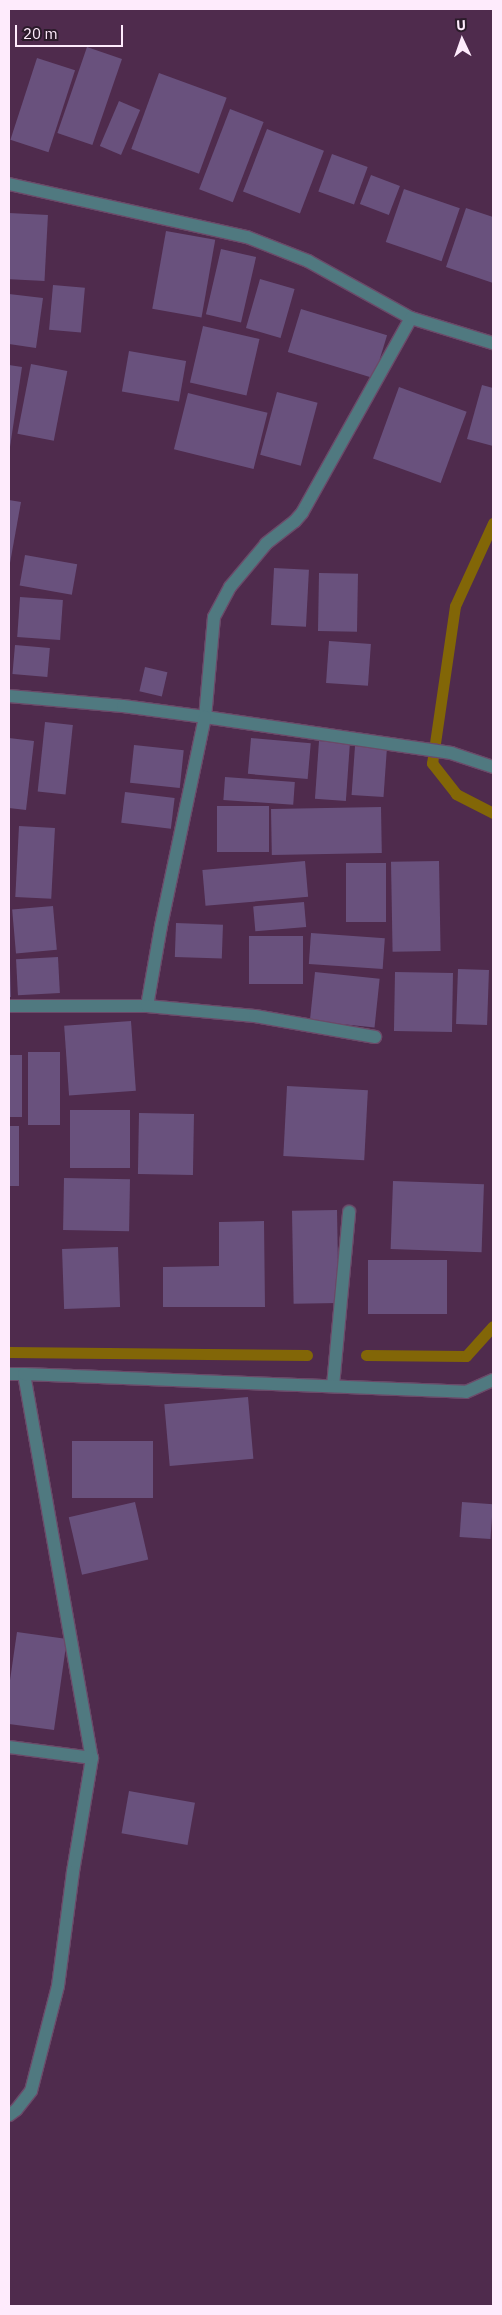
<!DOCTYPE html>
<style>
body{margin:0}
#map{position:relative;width:502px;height:2315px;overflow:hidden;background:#4f2b4d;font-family:"IBM Plex Sans",sans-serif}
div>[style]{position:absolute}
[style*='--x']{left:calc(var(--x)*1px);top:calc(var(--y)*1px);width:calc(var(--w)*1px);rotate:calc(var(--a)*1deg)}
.stream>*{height:11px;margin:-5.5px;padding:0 5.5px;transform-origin:5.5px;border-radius:5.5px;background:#826607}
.building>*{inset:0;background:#69517d;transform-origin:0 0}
.roads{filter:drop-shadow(1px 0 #6b4a69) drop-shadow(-1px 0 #6b4a69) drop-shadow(0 1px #6b4a69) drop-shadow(0 -1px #6b4a69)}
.service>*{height:12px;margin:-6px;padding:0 6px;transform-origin:6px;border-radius:6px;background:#507980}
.minor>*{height:12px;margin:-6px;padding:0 6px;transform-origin:6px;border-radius:6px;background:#507980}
span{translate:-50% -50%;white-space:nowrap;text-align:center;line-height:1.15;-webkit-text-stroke:4px #2b1b2a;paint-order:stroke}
.frame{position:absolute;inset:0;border:10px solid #feebfc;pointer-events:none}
.north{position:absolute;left:437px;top:15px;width:50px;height:50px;-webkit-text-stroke:4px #2b1b2a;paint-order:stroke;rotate:357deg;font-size:14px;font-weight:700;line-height:20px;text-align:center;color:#feebfc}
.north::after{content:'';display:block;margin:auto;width:18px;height:22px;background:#feebfc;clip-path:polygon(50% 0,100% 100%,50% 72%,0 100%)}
.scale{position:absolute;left:15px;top:25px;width:108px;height:22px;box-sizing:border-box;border:2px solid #feebfc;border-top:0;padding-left:6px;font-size:15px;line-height:18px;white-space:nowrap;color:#feebfc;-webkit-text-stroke:4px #2b1b2a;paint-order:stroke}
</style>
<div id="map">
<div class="stream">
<div style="--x:493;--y:523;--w:91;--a:114.6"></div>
<div style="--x:455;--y:606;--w:159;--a:98.3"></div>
<div style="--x:432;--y:763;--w:39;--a:52"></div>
<div style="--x:456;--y:794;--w:42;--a:27.2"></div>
<div style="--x:9;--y:1352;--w:298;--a:0.6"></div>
<div style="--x:366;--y:1355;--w:100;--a:0.6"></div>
<div style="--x:466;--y:1356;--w:40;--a:-48"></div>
</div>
<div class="building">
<div style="left:87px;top:47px;width:37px;height:91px;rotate:19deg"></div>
<div style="left:37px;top:58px;width:40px;height:86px;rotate:18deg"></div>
<div style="left:159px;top:73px;width:72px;height:81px;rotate:20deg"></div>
<div style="left:119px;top:101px;width:23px;height:49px;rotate:23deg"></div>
<div style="left:230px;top:109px;width:36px;height:86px;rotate:21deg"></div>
<div style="left:267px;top:129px;width:61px;height:67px;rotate:21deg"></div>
<div style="left:332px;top:154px;width:38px;height:40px;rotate:20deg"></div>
<div style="left:371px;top:175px;width:31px;height:31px;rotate:21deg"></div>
<div style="left:404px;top:189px;width:59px;height:56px;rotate:19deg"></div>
<div style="clip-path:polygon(466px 208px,493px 217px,493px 283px,446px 267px)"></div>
<div style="left:9px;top:213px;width:39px;height:66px;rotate:3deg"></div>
<div style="left:166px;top:231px;width:50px;height:79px;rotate:10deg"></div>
<div style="left:221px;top:249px;width:36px;height:67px;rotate:13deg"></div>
<div style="left:260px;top:279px;width:36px;height:51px;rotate:16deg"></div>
<div style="left:53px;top:285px;width:32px;height:45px;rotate:5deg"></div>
<div style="clip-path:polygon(9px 294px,43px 298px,36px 348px,9px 344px)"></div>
<div style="left:301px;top:309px;width:90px;height:45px;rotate:17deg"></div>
<div style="left:203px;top:326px;width:58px;height:58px;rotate:13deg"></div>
<div style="left:129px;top:351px;width:58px;height:41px;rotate:10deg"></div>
<div style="left:31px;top:364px;width:37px;height:71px;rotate:11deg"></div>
<div style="clip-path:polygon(9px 365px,22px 367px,10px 447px,9px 447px)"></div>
<div style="clip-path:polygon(482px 385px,493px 388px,493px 446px,467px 439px)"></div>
<div style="left:399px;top:387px;width:72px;height:76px;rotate:20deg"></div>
<div style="left:277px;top:392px;width:42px;height:65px;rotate:15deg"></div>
<div style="left:188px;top:393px;width:82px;height:58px;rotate:14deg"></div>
<div style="clip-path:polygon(9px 500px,21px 502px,10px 563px,9px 563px)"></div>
<div style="left:25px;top:555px;width:53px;height:31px;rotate:10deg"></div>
<div style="left:274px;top:568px;width:35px;height:57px;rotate:3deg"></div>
<div style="left:319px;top:573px;width:39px;height:58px;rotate:1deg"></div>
<div style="left:20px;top:597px;width:43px;height:40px;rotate:4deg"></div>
<div style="left:329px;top:641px;width:42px;height:42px;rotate:4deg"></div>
<div style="left:15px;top:645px;width:35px;height:29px;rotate:5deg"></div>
<div style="left:145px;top:667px;width:23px;height:25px;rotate:13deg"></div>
<div style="left:45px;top:722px;width:28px;height:70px;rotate:6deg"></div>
<div style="clip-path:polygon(9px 738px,34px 741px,26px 810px,9px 808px)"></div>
<div style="left:251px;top:738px;width:60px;height:36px;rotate:5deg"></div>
<div style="left:319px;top:741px;width:31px;height:58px;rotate:4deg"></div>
<div style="left:134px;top:745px;width:50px;height:38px;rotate:6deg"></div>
<div style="left:355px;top:746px;width:32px;height:49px;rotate:4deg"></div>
<div style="left:225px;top:777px;width:70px;height:23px;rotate:4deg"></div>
<div style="left:125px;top:792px;width:50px;height:31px;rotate:7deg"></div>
<div style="left:217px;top:806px;width:52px;height:46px"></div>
<div style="left:381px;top:807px;width:46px;height:110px;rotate:89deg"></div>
<div style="left:19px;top:826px;width:36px;height:71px;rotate:3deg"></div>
<div style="left:305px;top:861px;width:36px;height:103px;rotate:85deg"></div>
<div style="left:439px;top:861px;width:90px;height:48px;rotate:89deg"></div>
<div style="left:346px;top:863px;width:40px;height:59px"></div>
<div style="left:304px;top:902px;width:25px;height:51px;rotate:85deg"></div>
<div style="left:53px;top:906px;width:44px;height:41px;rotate:85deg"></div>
<div style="left:176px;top:923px;width:47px;height:34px;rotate:2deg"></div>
<div style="left:311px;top:933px;width:74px;height:31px;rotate:4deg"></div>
<div style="left:249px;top:936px;width:54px;height:48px"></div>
<div style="left:58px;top:957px;width:36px;height:42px;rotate:87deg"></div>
<div style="clip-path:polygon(9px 966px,10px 966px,11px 997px,9px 997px)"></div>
<div style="left:458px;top:969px;width:31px;height:55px;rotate:2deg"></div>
<div style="left:315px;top:972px;width:65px;height:49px;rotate:6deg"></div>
<div style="left:395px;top:972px;width:58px;height:59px;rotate:1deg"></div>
<div style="left:131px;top:1021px;width:70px;height:67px;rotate:86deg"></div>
<div style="left:28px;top:1052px;width:32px;height:73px"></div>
<div style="left:9px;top:1055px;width:13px;height:62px"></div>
<div style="left:287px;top:1086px;width:81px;height:70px;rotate:3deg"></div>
<div style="left:130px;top:1110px;width:58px;height:60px;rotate:90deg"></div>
<div style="left:139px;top:1113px;width:55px;height:61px;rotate:1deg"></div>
<div style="left:9px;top:1126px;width:10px;height:60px"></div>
<div style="left:64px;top:1178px;width:66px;height:52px;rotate:1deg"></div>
<div style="left:393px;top:1181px;width:91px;height:68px;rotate:2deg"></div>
<div style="left:337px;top:1210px;width:93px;height:45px;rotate:89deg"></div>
<div style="clip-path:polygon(264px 1221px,265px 1307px,163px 1307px,163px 1267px,219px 1266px,219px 1222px)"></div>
<div style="left:118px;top:1247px;width:60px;height:56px;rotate:88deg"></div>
<div style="left:368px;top:1260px;width:79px;height:54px"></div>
<div style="left:248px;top:1397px;width:62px;height:84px;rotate:85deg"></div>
<div style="left:72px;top:1441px;width:81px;height:57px"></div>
<div style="left:135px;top:1502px;width:59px;height:68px;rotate:77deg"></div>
<div style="left:462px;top:1502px;width:31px;height:35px;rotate:4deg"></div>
<div style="clip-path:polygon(17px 1632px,67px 1639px,54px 1730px,9px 1724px,9px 1687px)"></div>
<div style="left:129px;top:1791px;width:67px;height:43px;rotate:10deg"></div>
</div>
<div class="roads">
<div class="service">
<div style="--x:333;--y:1386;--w:175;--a:-84.7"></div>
</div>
<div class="minor">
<div style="--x:9;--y:184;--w:244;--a:12.6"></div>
<div style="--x:247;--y:237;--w:66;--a:21.5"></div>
<div style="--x:308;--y:261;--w:118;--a:29"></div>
<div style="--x:411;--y:318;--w:86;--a:17"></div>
<div style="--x:411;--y:318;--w:223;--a:119.2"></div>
<div style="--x:302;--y:513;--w:11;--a:131"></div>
<div style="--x:295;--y:521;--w:37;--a:142"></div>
<div style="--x:266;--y:544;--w:56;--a:129.9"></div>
<div style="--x:230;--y:587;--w:34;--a:118"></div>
<div style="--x:214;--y:617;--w:100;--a:95.1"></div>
<div style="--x:205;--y:717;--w:249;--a:8.3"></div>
<div style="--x:451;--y:753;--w:44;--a:18.4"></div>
<div style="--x:9;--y:696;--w:114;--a:5"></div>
<div style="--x:123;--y:706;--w:83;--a:7.6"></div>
<div style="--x:205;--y:717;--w:214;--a:101.9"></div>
<div style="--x:161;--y:926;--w:81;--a:99.9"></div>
<div style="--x:9;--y:1006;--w:138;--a:0"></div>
<div style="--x:147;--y:1006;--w:108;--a:5.3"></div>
<div style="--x:255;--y:1016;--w:122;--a:9.9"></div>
<div style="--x:9;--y:1374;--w:15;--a:0"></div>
<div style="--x:24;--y:1374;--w:390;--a:80"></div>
<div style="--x:92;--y:1758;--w:116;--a:99.5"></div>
<div style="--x:73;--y:1872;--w:115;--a:97.5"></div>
<div style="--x:58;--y:1986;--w:108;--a:104.4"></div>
<div style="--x:31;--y:2091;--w:24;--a:128"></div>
<div style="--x:16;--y:2110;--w:9;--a:144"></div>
<div style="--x:24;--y:1374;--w:442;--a:2.3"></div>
<div style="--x:466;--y:1392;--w:30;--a:-24"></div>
<div style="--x:9;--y:1747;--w:84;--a:7.5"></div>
</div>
</div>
<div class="frame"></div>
<div class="north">U</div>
<div class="scale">20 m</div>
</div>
